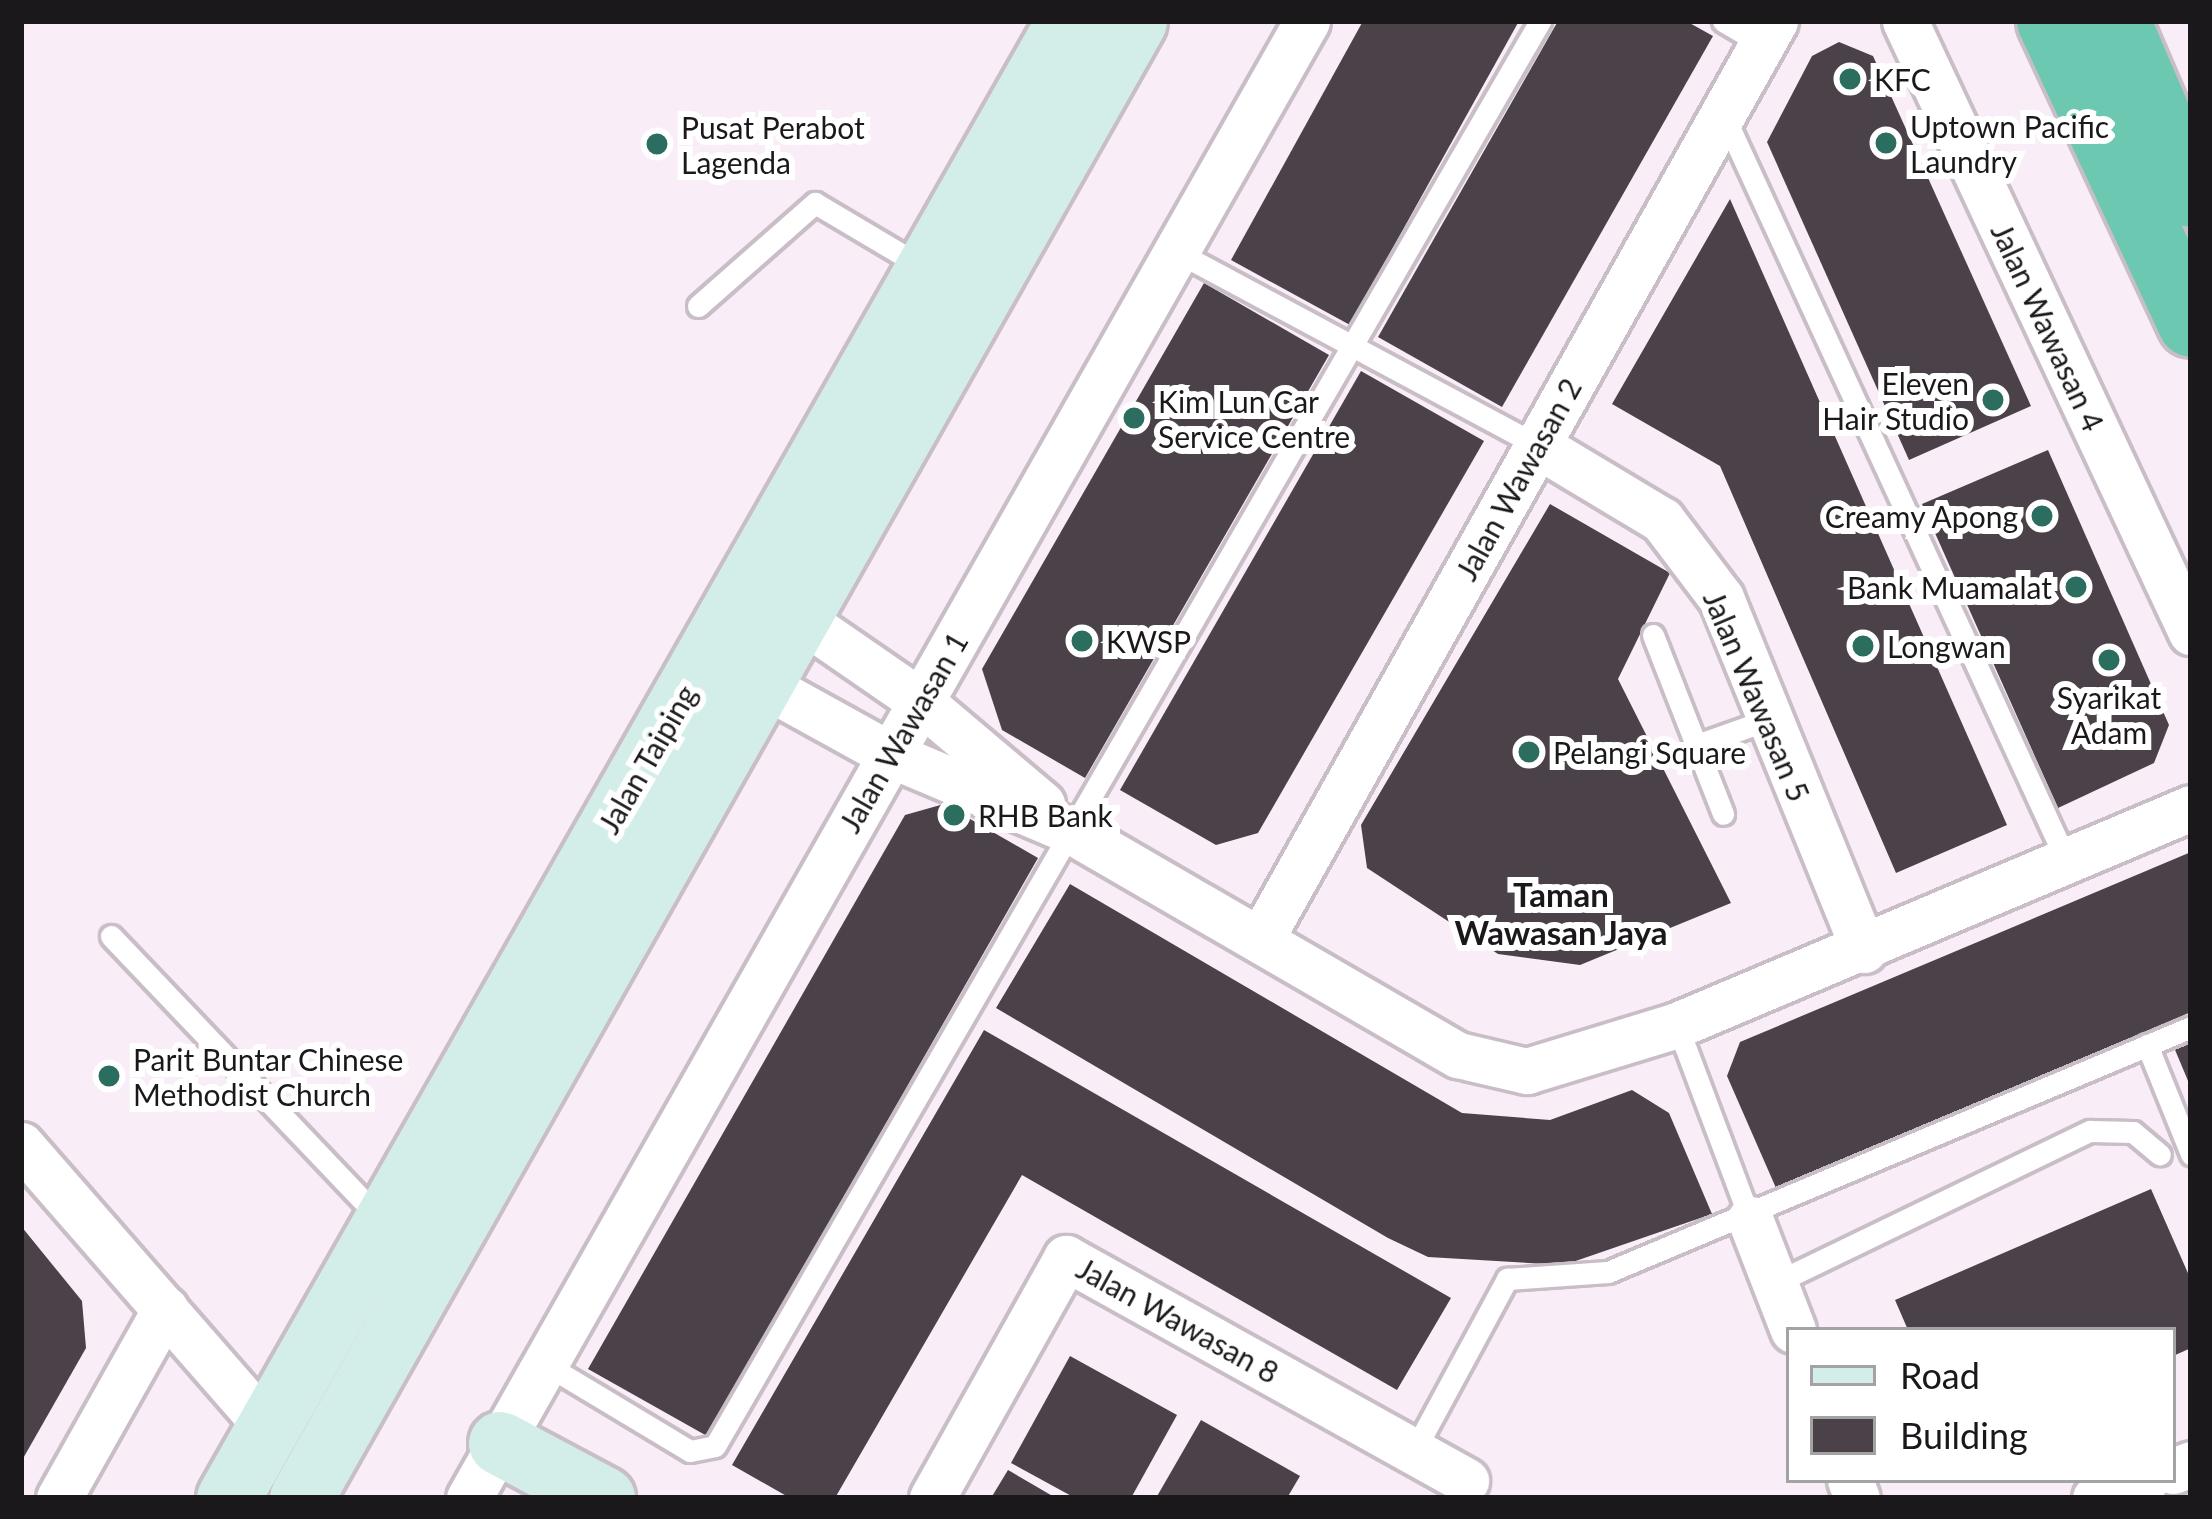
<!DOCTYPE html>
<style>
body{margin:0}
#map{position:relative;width:2212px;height:1519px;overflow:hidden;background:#f9eef7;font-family:Lato,sans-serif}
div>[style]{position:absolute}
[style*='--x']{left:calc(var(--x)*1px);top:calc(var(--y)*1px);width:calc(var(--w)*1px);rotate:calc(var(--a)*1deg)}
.building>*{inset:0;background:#4b4249}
.roads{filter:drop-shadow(3px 0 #c9bec7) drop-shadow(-3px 0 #c9bec7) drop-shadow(0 3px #c9bec7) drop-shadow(0 -3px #c9bec7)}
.lane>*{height:21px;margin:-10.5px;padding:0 10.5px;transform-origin:10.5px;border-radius:10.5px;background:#fff}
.street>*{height:45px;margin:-22.5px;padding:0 22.5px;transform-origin:22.5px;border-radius:22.5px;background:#fff}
.secondary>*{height:63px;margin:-31.5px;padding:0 31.5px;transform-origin:31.5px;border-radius:31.5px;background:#d3eee8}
.highway>*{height:66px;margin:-33px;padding:0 33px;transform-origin:33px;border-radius:33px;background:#6dc8b1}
.dots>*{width:33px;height:33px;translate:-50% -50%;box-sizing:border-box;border:6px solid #fff;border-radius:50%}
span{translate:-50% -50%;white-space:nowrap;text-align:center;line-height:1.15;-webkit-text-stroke:12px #fff;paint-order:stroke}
.poi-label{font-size:30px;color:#1b181b}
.left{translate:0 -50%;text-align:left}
.right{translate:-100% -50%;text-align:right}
.street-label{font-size:30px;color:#1b181b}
.neighbourhood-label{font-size:33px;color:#1b181b;font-weight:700}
.frame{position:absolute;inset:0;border:24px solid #1b181b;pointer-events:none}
.legend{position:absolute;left:1786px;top:1327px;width:390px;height:156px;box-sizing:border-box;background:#fff;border:3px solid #a4a3a4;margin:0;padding:15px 21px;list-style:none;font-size:36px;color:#1b181b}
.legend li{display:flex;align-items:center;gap:24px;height:60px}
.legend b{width:60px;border:3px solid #a4a3a4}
</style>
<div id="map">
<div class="building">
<div style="clip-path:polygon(1363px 21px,1519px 21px,1350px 325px,1231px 260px)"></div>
<div style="clip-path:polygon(1558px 21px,1686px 21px,1713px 36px,1502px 407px,1378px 337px)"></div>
<div style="clip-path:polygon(1839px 42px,1873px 56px,2031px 406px,1909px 460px,1767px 142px,1812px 56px)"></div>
<div style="clip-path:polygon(1730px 199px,2007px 825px,1896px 873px,1720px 466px,1612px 404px)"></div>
<div style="clip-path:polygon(1204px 283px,1329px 355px,1085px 778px,1002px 730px,982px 669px)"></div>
<div style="clip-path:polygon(1361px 371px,1484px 441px,1258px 833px,1216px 845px,1120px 790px)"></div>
<div style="clip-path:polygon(2048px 450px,2169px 725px,2154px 763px,2058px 808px,1922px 504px)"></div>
<div style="clip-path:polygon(1550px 504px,1670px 573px,1618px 679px,1731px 903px,1580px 965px,1498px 954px,1367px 868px,1361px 825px)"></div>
<div style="clip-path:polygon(944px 804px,1038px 858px,707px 1436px,588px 1369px,905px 815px)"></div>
<div style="clip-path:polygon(2191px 852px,2191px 1012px,1776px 1188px,1727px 1076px,1740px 1042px)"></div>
<div style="clip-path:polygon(1070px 884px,1462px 1113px,1550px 1120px,1632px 1090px,1669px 1113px,1712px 1214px,1564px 1265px,1428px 1257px,1388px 1238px,996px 1008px)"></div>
<div style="clip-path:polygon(984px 1030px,1451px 1298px,1397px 1390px,1022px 1175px,835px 1498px,790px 1498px,732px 1465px)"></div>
<div style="clip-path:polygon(2191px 1037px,2191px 1088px,2173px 1045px)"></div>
<div style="clip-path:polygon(2151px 1189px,2191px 1280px,2191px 1348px,2173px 1356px,2173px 1330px,1908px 1330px,1895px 1300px)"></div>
<div style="clip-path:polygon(21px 1226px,82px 1301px,86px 1348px,21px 1462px)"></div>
<div style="clip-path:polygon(1070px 1356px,1177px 1415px,1131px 1498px,1075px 1498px,1011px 1463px)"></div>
<div style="clip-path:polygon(1201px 1420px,1300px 1476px,1287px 1498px,1156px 1498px)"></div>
<div style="clip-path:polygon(1008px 1470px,1056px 1498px,991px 1498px)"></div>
</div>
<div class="roads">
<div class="lane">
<div style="--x:1723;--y:21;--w:45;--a:30.5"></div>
<div style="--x:1724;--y:116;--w:821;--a:65.31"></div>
<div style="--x:1177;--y:252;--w:408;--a:28.2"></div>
<div style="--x:698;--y:306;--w:156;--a:-41.4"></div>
<div style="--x:815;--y:203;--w:123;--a:30.7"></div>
<div style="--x:1653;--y:635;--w:192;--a:68.6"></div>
<div style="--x:1697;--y:745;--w:77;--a:-19.6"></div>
<div style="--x:111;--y:936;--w:393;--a:46.4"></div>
<div style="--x:1677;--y:1025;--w:207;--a:69.4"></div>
<div style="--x:2147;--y:1045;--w:118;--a:68"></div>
<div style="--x:1775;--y:1283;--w:350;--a:-25.8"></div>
<div style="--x:2090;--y:1131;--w:43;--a:1.3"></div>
<div style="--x:2133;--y:1132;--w:35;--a:40"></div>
<div style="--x:545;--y:1364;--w:169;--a:31"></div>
<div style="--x:690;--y:1451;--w:25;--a:-11"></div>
<div style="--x:715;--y:1446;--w:1647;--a:-59.93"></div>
<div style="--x:1414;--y:1451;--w:196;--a:-61.6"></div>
<div style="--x:1507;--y:1279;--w:101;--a:-4"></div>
<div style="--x:1608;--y:1272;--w:632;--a:-22.79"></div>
</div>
<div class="street">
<div style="--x:1905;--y:21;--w:675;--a:64.92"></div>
<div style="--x:1537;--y:445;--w:146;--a:31"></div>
<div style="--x:1662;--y:520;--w:98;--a:52.9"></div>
<div style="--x:1721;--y:598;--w:380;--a:67.9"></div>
<div style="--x:775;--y:601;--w:176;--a:34.6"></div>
<div style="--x:920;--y:701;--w:160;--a:40.2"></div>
<div style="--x:737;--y:670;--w:174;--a:28.9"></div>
<div style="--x:889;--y:754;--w:200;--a:23"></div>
<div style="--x:1073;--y:832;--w:445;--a:30.1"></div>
<div style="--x:1458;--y:1055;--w:71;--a:13.1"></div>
<div style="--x:1527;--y:1071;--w:157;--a:-17"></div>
<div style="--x:1677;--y:1025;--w:558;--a:-22.89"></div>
<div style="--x:1262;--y:937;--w:1050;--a:-60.75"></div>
<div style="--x:21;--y:1145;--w:373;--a:48.9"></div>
<div style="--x:1750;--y:1219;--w:119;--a:68.8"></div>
<div style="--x:2173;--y:1471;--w:19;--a:-21"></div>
<div style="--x:1850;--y:1480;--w:19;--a:69"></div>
<div style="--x:59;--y:1498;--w:217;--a:-60.7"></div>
<div style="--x:469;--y:1498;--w:1698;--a:-60.43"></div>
<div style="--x:932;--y:1498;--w:275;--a:-60.8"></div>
<div style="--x:1066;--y:1258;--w:458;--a:29.1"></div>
<div style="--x:2095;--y:1498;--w:54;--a:-19.4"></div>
</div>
<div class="secondary">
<div style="--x:500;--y:1443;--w:117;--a:28.1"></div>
<div style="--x:228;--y:1498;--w:1699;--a:-60.37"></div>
<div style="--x:301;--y:1498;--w:1696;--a:-60.55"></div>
</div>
<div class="highway">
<div style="--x:2050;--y:21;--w:334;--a:65"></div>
<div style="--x:2117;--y:21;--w:188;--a:66.8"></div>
</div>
</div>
<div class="dots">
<div style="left:1850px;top:79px;background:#2b6d5e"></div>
<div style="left:1886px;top:143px;background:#2b6d5e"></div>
<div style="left:657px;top:144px;background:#2b6d5e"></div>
<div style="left:1993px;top:400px;background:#2b6d5e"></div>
<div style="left:1134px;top:418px;background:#2b6d5e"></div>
<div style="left:2042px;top:516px;background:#2b6d5e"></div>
<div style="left:2076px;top:587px;background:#2b6d5e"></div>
<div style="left:1082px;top:641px;background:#2b6d5e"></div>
<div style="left:1863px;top:646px;background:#2b6d5e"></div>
<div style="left:2109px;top:660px;background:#2b6d5e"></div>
<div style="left:1529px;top:752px;background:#2b6d5e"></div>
<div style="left:954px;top:815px;background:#2b6d5e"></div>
<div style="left:109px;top:1076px;background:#2b6d5e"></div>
</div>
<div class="poi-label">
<span class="left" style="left:1874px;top:79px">KFC</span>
<span class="left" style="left:1910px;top:143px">Uptown Pacific<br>Laundry</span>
<span class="left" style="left:681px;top:144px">Pusat Perabot<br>Lagenda</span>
<span class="right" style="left:1969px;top:400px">Eleven<br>Hair Studio</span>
<span class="left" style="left:1158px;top:418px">Kim Lun Car<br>Service Centre</span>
<span class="right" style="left:2018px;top:516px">Creamy Apong</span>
<span class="right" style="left:2052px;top:587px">Bank Muamalat</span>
<span class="left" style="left:1106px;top:641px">KWSP</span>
<span class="left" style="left:1887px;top:646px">Longwan</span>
<span style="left:2109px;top:714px">Syarikat<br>Adam</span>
<span class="left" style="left:1553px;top:752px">Pelangi Square</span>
<span class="left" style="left:978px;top:815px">RHB Bank</span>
<span class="left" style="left:133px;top:1076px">Parit Buntar Chinese<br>Methodist Church</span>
</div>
<div class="street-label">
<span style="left:2048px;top:327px;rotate:65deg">Jalan Wawasan 4</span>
<span style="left:1518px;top:479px;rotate:-61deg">Jalan Wawasan 2</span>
<span style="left:1757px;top:696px;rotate:67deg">Jalan Wawasan 5</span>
<span style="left:903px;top:732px;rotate:-60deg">Jalan Wawasan 1</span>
<span style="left:647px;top:759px;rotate:-60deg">Jalan Taiping</span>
<span style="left:1178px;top:1320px;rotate:29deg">Jalan Wawasan 8</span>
</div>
<div class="neighbourhood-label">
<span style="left:1561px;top:914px">Taman<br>Wawasan Jaya</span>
</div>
<div class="frame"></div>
<ul class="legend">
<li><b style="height:15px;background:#d3eee8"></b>Road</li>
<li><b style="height:33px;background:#4b4249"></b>Building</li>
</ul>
</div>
